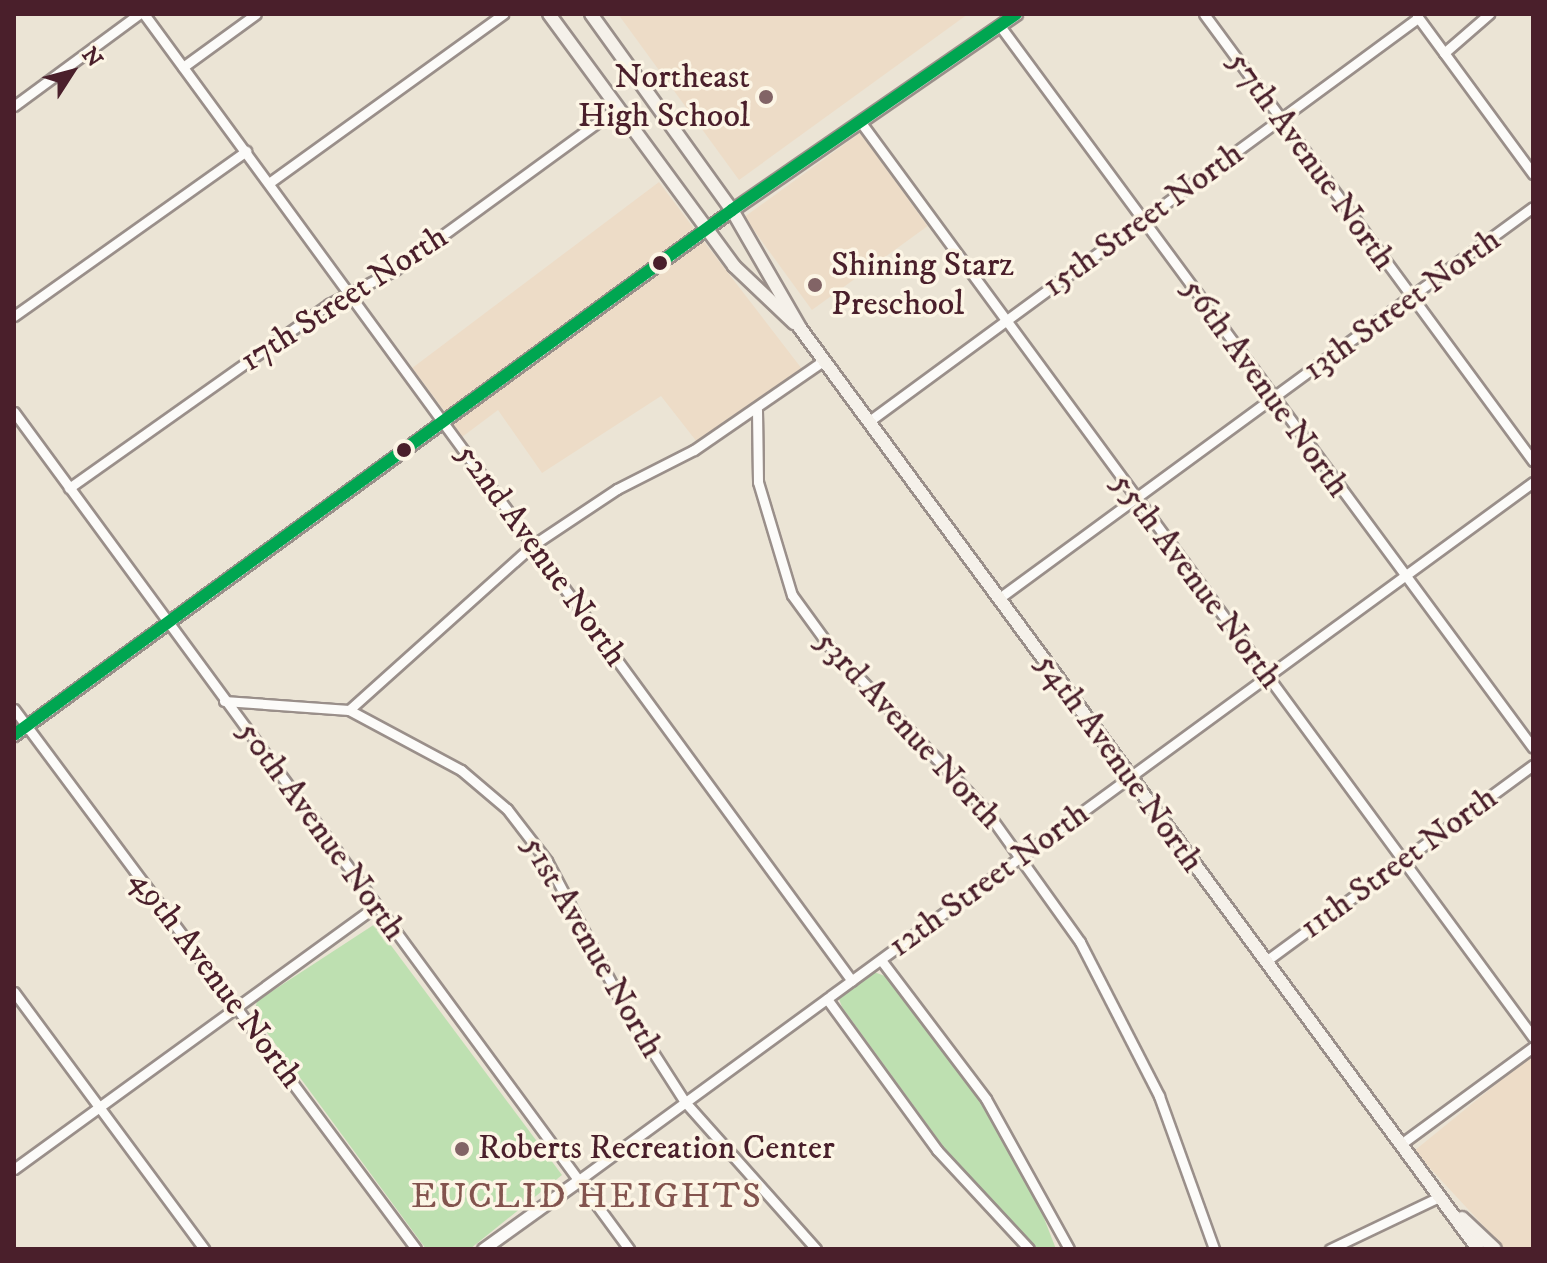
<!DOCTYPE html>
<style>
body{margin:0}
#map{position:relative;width:1547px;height:1263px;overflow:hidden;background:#ebe4d5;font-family:"IM FELL DW Pica",serif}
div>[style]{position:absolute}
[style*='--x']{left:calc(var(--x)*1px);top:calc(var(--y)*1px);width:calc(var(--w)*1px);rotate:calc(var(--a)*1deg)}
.built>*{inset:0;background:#eddcc7;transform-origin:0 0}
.green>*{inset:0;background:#bee0b1}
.roads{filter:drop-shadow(2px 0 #9a8f8a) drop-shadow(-2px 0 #9a8f8a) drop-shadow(0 2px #9a8f8a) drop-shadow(0 -2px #9a8f8a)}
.minor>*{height:9px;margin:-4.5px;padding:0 4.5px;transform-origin:4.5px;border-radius:4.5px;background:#fcfbf9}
.tertiary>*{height:11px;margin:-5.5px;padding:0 5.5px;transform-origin:5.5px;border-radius:5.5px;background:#fcfbf9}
.secondary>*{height:12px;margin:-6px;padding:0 6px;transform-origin:6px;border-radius:6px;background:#f5f1ea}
.bus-1>*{height:12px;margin:-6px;padding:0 6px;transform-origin:6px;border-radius:6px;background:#00a651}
.dots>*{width:22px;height:22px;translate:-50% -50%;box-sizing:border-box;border:4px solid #fcf5e5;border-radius:50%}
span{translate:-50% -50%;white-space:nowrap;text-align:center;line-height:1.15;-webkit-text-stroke:7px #fcf5e5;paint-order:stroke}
.poi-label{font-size:34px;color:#4a1f2b}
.right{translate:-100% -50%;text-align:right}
.left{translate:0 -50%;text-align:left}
.street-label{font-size:34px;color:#4a1f2b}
.neighbourhood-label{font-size:36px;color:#83544e;letter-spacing:2px}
.frame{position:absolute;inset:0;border:16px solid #4a1f2b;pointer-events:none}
.north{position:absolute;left:32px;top:32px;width:80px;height:80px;-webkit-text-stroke:6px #fcf5e5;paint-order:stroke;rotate:54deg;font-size:22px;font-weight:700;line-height:32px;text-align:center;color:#4a1f2b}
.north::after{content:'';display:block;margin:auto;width:28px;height:36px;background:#4a1f2b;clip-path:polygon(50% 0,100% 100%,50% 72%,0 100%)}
</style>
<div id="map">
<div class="built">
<div style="clip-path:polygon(618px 14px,968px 14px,739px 180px)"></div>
<div style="left:860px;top:133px;width:115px;height:143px;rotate:54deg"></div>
<div style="left:659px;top:182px;width:60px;height:309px;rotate:53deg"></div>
<div style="clip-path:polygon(702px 239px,802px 369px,697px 442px,661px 396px,542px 473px,498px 410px,462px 437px,452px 422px)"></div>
<div style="clip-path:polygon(1533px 1054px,1533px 1249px,1505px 1249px,1414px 1151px)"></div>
</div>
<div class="green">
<div style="clip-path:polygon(375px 924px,562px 1175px,470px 1249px,426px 1249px,254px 1015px,257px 1001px)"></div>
<div style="clip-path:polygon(874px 972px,885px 976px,964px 1076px,1031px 1185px,1056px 1249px,1035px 1247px,951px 1157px,842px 1007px,839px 999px)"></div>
</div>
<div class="roads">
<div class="minor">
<div style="--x:144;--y:14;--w:1198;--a:53.79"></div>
<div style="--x:1204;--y:14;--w:555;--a:53.65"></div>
<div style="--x:1417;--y:16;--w:196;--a:53.7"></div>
<div style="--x:1000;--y:26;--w:897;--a:53.56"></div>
<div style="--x:1444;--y:53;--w:60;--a:-40.9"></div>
<div style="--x:183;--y:67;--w:90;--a:-36"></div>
<div style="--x:14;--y:106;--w:155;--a:-36.4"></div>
<div style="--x:862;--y:124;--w:1133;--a:53.69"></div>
<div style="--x:269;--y:183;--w:289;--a:-35.8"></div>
<div style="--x:14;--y:316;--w:285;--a:-35.4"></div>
<div style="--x:757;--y:410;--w:72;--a:89.2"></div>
<div style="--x:758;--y:482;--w:118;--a:73.3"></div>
<div style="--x:792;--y:595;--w:63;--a:54"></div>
<div style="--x:829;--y:646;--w:229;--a:46.4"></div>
<div style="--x:987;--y:812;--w:160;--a:54.4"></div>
<div style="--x:1080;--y:942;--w:173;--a:62.8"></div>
<div style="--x:1159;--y:1096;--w:163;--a:70.2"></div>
<div style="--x:14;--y:412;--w:1039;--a:53.69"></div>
<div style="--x:868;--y:422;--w:682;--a:-36.3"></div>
<div style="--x:69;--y:488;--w:319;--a:-35.3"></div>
<div style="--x:329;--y:304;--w:74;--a:-27.3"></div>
<div style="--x:395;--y:270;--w:275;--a:-36.1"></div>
<div style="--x:998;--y:599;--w:663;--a:-36.23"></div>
<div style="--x:224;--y:701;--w:125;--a:4.1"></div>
<div style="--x:349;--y:710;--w:127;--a:28.2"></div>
<div style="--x:461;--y:770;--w:60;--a:40.3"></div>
<div style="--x:507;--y:809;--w:66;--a:52.4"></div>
<div style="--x:547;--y:861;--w:165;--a:62.2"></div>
<div style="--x:624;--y:1007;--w:113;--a:57.3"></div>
<div style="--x:685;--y:1102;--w:197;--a:48.3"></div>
<div style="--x:14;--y:709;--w:673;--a:53.33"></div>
<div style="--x:349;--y:710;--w:247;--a:-41.9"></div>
<div style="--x:533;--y:545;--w:101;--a:-33.7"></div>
<div style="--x:617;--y:489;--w:86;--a:-26.9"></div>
<div style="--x:694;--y:450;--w:157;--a:-34.6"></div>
<div style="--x:881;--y:960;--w:174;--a:52.9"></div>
<div style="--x:986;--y:1099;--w:171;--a:61"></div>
<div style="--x:1266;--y:961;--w:331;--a:-36.3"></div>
<div style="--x:14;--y:992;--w:320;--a:53.5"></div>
<div style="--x:827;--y:999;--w:187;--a:53.9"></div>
<div style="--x:937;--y:1150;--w:135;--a:47.1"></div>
<div style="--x:1401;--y:1144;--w:164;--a:-36.3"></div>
<div style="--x:14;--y:1169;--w:447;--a:-36"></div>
<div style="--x:579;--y:1180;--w:1182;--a:-36.19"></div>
<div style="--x:1330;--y:1249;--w:121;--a:-25.5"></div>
</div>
<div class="tertiary">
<div style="--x:14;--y:735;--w:889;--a:-36.17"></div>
<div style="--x:732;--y:210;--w:345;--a:-34.6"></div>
<div style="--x:483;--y:1249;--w:118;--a:-35.7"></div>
</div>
<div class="secondary">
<div style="--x:549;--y:14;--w:313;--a:53.7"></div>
<div style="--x:734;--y:266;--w:83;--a:43.5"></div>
<div style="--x:591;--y:14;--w:241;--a:54.3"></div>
<div style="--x:732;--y:210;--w:136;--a:60"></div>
<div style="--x:800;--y:328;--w:1144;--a:53.64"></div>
<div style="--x:1462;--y:1218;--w:45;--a:43.2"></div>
</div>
</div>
<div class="bus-1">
<div style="--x:14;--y:735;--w:889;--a:-36.17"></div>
<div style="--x:732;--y:210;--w:345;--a:-34.6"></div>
</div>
<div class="dots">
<div style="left:766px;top:97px;background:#826466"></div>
<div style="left:660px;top:263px;background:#4a1f2b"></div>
<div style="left:815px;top:285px;background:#826466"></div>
<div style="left:404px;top:450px;background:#4a1f2b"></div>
<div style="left:462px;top:1149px;background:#826466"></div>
</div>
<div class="poi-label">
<span class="right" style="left:750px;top:97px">Northeast<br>High School</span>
<span class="left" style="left:831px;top:285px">Shining Starz<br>Preschool</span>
<span class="left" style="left:478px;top:1149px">Roberts Recreation Center</span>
</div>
<div class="street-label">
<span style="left:1311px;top:161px;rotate:54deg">57th Avenue North</span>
<span style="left:1143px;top:220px;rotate:-36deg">15th Street North</span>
<span style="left:344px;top:299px;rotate:-33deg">17th Street North</span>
<span style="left:1402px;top:305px;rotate:-36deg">13th Street North</span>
<span style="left:1265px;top:388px;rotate:54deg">56th Avenue North</span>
<span style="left:541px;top:555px;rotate:54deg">52nd Avenue North</span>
<span style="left:1196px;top:581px;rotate:53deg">55th Avenue North</span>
<span style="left:908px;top:730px;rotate:47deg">53rd Avenue North</span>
<span style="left:1119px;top:763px;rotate:54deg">54th Avenue North</span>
<span style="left:321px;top:831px;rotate:54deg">50th Avenue North</span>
<span style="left:1399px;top:863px;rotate:-36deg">11th Street North</span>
<span style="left:989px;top:880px;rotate:-36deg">12th Street North</span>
<span style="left:592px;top:947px;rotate:60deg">51st Avenue North</span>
<span style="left:216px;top:979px;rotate:53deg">49th Avenue North</span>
</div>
<div class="neighbourhood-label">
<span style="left:587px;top:1197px">EUCLID HEIGHTS</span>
</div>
<div class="frame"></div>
<div class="north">N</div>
</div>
